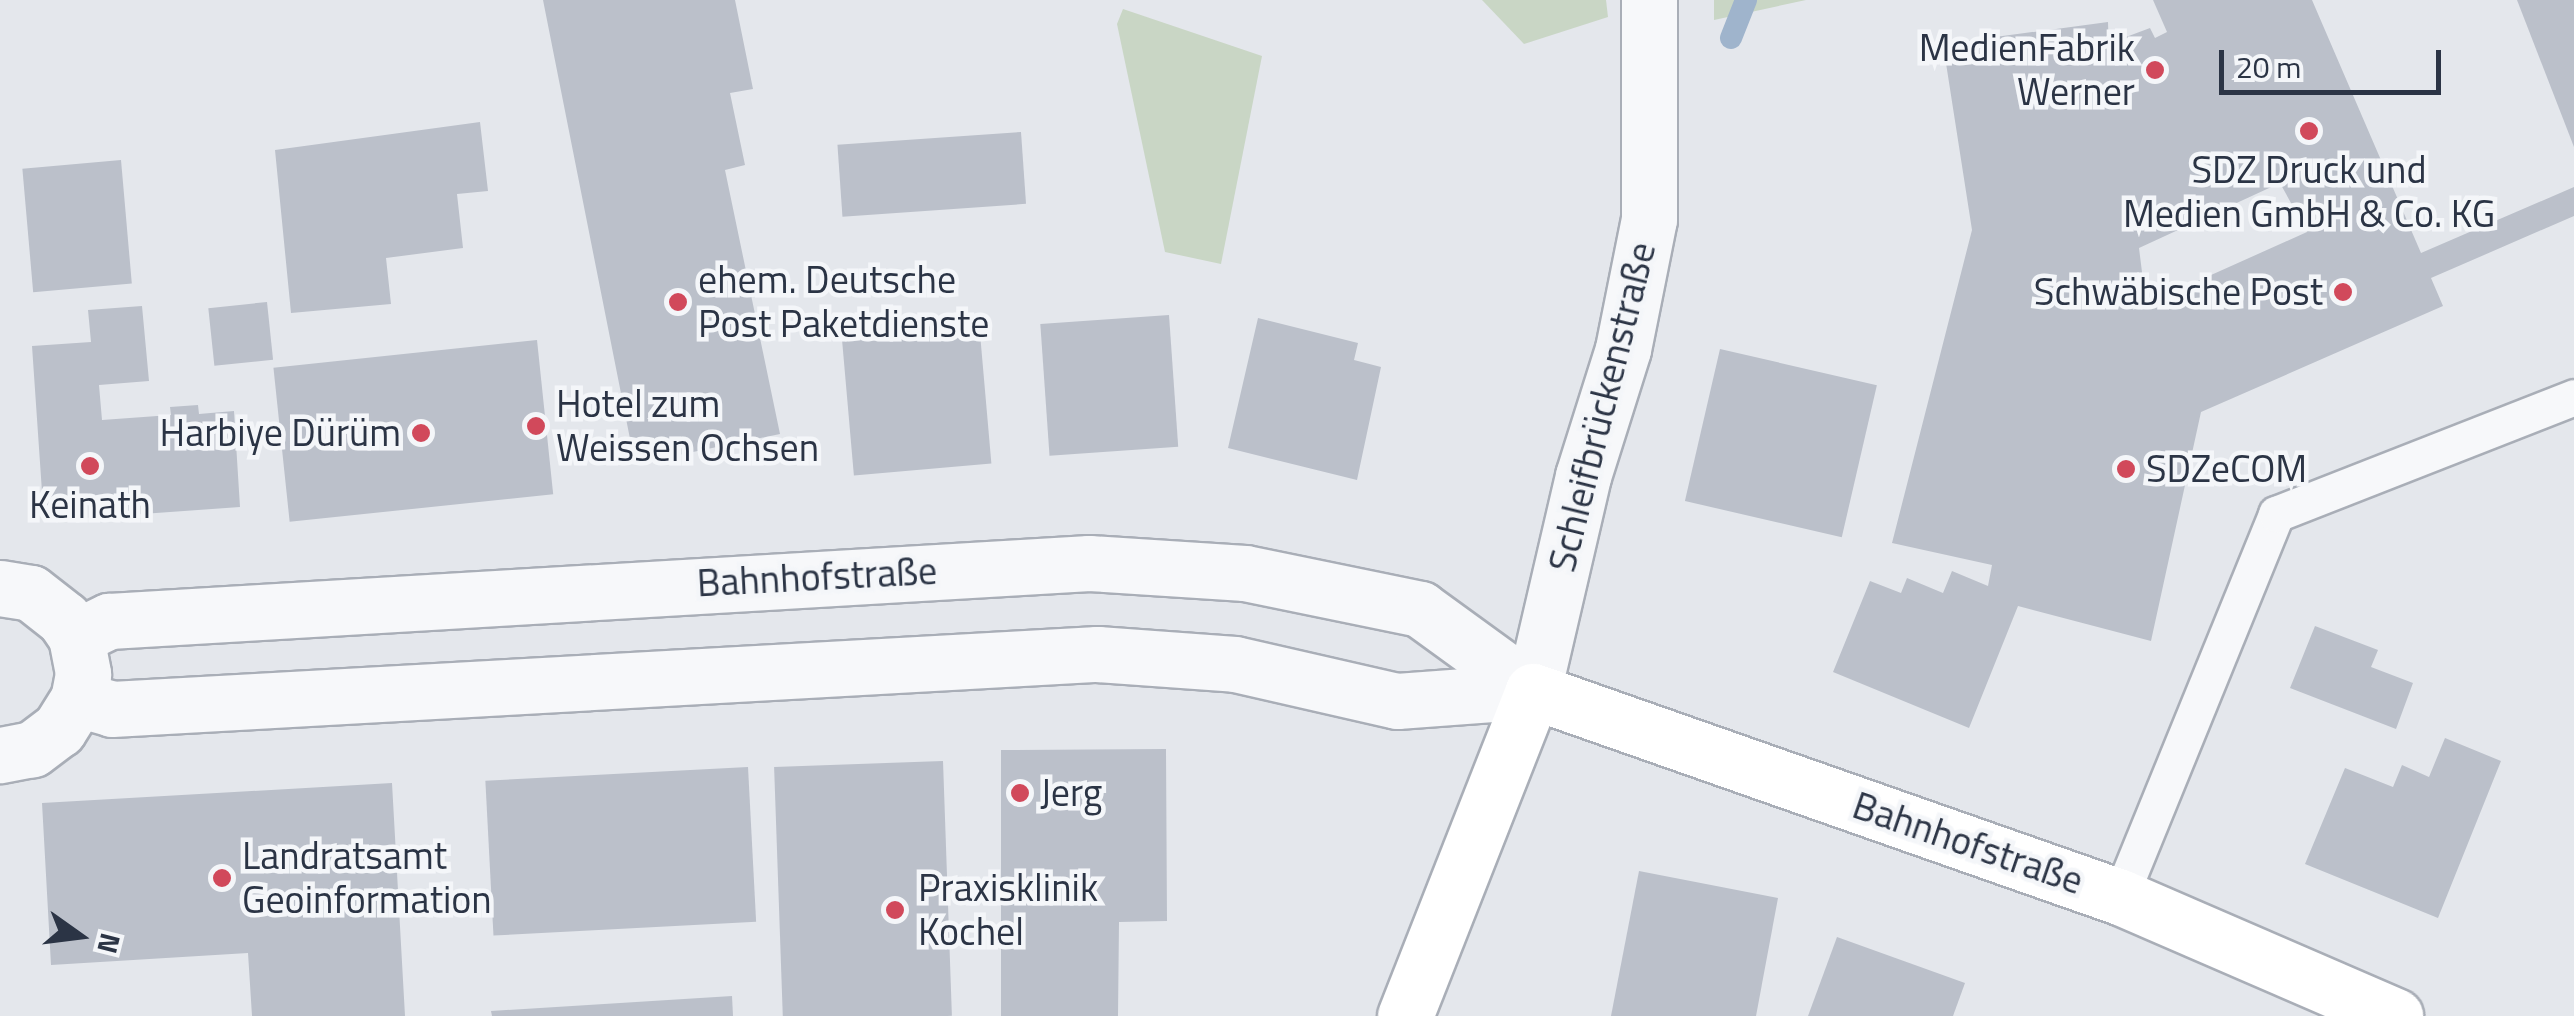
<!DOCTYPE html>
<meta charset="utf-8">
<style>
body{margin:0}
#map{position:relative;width:2574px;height:1016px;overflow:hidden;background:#e4e7ec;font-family:"Titillium Web",sans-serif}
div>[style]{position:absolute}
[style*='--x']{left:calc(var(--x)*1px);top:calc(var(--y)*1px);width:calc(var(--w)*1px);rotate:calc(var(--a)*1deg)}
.green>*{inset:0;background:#c9d6c5}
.stream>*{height:22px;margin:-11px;padding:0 11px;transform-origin:11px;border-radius:11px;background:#9fb4cc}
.building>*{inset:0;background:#bbc0ca;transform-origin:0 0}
.roads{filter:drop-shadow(2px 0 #a9aeb7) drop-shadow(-2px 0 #a9aeb7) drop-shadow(0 2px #a9aeb7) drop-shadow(0 -2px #a9aeb7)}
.service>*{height:35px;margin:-17.5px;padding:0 17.5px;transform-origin:17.5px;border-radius:17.5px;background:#f7f8fa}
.minor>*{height:55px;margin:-27.5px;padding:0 27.5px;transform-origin:27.5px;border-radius:27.5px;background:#f7f8fa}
.secondary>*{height:55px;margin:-27.5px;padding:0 27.5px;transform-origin:27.5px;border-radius:27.5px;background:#fff}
.dots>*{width:28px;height:28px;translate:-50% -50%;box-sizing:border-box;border:5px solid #f4f6f9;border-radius:50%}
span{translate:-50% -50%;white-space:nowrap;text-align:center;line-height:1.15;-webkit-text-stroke:9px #f4f6f9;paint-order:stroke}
.poi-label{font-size:38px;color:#2b3445}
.right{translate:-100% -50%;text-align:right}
.left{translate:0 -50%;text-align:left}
.street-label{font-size:38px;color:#2b3445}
.north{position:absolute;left:30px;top:886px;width:100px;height:100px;-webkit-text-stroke:8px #f4f6f9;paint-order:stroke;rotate:104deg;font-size:28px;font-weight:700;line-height:40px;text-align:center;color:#2b3445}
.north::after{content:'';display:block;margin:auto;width:35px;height:45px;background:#2b3445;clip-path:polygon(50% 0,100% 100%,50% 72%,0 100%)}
.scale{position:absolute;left:2219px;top:50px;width:222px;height:45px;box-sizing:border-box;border:5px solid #2b3445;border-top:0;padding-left:12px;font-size:30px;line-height:35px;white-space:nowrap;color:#2b3445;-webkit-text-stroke:8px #f4f6f9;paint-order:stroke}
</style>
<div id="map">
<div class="green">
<div style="clip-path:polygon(1482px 0,1606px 0,1608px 17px,1524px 44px)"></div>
<div style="clip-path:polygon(1714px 0,1806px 0,1714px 20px)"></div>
<div style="clip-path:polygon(1123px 9px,1262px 56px,1221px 264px,1165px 252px,1117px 24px)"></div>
</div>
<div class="stream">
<div style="--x:1731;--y:38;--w:41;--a:-68.5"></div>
</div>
<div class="building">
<div style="clip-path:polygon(543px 0,735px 0,753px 89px,730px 93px,745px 165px,725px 170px,780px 434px,635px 464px)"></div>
<div style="clip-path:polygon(evenodd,2153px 0,2312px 0,2421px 253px,2574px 187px,2574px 216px,2431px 278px,2443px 306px,2201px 412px,2151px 641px,2018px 606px,1969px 728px,1833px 672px,1870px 581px,1901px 593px,1907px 578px,1943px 593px,1952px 571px,1988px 586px,1992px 565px,1892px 543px,1972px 230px,1943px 44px,2108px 22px,2109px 58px,2132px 49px,2126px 37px,2150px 28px,2155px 38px,2167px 32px,2153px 0,2280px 183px,2307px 232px,2133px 310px,2142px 272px,2139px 248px,2280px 183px)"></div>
<div style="clip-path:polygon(2517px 0,2574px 0,2574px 147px)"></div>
<div style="clip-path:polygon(480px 122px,488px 191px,457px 194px,463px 248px,386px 258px,391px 304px,291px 313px,275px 150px)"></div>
<div style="left:1021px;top:132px;width:72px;height:184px;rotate:86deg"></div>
<div style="left:121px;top:160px;width:124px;height:99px;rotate:85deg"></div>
<div style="left:267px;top:302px;width:58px;height:59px;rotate:84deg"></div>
<div style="clip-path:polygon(142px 306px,149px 381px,99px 385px,102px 420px,171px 415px,170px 407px,198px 405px,199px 414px,234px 411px,240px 507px,44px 521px,32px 346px,91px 342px,88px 310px)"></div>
<div style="left:1169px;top:315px;width:132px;height:129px;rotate:86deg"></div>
<div style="clip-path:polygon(1258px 318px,1358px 343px,1354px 360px,1381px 367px,1357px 480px,1228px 448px)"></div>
<div style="left:979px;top:322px;width:142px;height:138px;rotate:85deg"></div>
<div style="left:537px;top:340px;width:155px;height:265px;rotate:84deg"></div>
<div style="left:1720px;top:349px;width:161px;height:156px;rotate:13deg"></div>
<div style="clip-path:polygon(2315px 626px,2378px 650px,2371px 667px,2413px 683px,2396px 729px,2290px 688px)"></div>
<div style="clip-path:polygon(2445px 738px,2501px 761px,2438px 918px,2305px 864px,2345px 768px,2393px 787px,2402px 765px,2429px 777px)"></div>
<div style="clip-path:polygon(1166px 749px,1167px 921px,1119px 922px,1118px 1016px,1001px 1016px,1001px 750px)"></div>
<div style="left:943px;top:761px;width:255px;height:169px;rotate:88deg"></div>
<div style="left:748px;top:767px;width:155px;height:263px;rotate:87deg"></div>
<div style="clip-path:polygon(392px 783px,405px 1016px,252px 1016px,248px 953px,51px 965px,42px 803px)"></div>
<div style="clip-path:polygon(1639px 871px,1778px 898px,1756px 1016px,1611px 1016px)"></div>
<div style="clip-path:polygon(1837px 937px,1965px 983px,1953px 1016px,1808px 1016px)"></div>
<div style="clip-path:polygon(732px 996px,733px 1016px,492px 1016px,491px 1011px)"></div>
</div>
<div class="roads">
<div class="service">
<div style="--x:2120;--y:897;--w:414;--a:-67.8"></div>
<div style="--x:2276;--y:514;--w:320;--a:-21.4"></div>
</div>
<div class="minor">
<div style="--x:0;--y:588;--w:31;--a:9"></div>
<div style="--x:31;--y:593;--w:42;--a:38.2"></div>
<div style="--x:64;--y:619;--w:22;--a:56"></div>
<div style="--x:76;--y:637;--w:38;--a:79"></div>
<div style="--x:83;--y:674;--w:25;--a:101"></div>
<div style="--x:78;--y:699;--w:36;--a:122"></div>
<div style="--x:59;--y:729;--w:34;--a:143"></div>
<div style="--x:32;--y:749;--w:33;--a:169"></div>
<div style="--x:76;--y:637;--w:37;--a:-26"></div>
<div style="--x:109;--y:621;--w:982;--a:-3.39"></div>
<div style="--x:1089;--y:563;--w:156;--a:3.7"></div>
<div style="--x:1245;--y:573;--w:179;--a:11.6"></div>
<div style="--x:1420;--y:609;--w:140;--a:36"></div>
<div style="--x:1533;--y:691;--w:221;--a:-76.9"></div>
<div style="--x:1583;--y:476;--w:133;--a:-72.5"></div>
<div style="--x:1623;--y:349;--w:133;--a:-78.7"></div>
<div style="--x:1649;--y:219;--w:219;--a:-90"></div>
<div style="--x:78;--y:699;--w:35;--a:16"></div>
<div style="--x:112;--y:709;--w:987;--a:-3.2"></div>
<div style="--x:1097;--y:654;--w:138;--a:4.1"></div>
<div style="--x:1235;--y:664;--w:166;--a:12.9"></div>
<div style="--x:1397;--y:701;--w:136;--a:-4.2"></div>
</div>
<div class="secondary">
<div style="--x:1405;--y:1016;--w:349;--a:-68.5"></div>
<div style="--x:1533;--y:691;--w:622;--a:19.34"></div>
<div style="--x:2120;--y:897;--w:300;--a:23.4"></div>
</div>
</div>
<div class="dots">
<div style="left:2155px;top:70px;background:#d1495b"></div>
<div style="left:2309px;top:131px;background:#d1495b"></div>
<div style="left:2343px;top:292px;background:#d1495b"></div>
<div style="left:678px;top:302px;background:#d1495b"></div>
<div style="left:536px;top:426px;background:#d1495b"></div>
<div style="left:421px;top:433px;background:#d1495b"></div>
<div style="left:90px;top:466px;background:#d1495b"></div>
<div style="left:2126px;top:469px;background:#d1495b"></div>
<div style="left:1020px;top:793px;background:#d1495b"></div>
<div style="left:222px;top:878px;background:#d1495b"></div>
<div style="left:895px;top:910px;background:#d1495b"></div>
</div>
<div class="poi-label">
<span class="right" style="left:2135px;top:70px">MedienFabrik<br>Werner</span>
<span style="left:2309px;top:192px">SDZ Druck und<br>Medien GmbH &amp; Co. KG</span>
<span class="left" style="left:698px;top:302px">ehem. Deutsche<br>Post Paketdienste</span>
<span class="right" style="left:2323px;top:292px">Schwäbische Post</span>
<span class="left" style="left:556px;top:426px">Hotel zum<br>Weissen Ochsen</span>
<span class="right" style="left:401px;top:433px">Harbiye Dürüm</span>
<span class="left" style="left:2146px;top:469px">SDZeCOM</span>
<span style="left:90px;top:505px">Keinath</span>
<span class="left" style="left:1040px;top:793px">Jerg</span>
<span class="left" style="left:242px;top:878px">Landratsamt<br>Geoinformation</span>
<span class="left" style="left:918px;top:910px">Praxisklinik<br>Kochel</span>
</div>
<div class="street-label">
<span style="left:1602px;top:407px;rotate:-76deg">Schleifbrückenstraße</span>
<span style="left:817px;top:577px;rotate:-3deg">Bahnhofstraße</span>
<span style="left:1968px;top:843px;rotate:19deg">Bahnhofstraße</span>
</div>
<div class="north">N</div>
<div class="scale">20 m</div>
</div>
